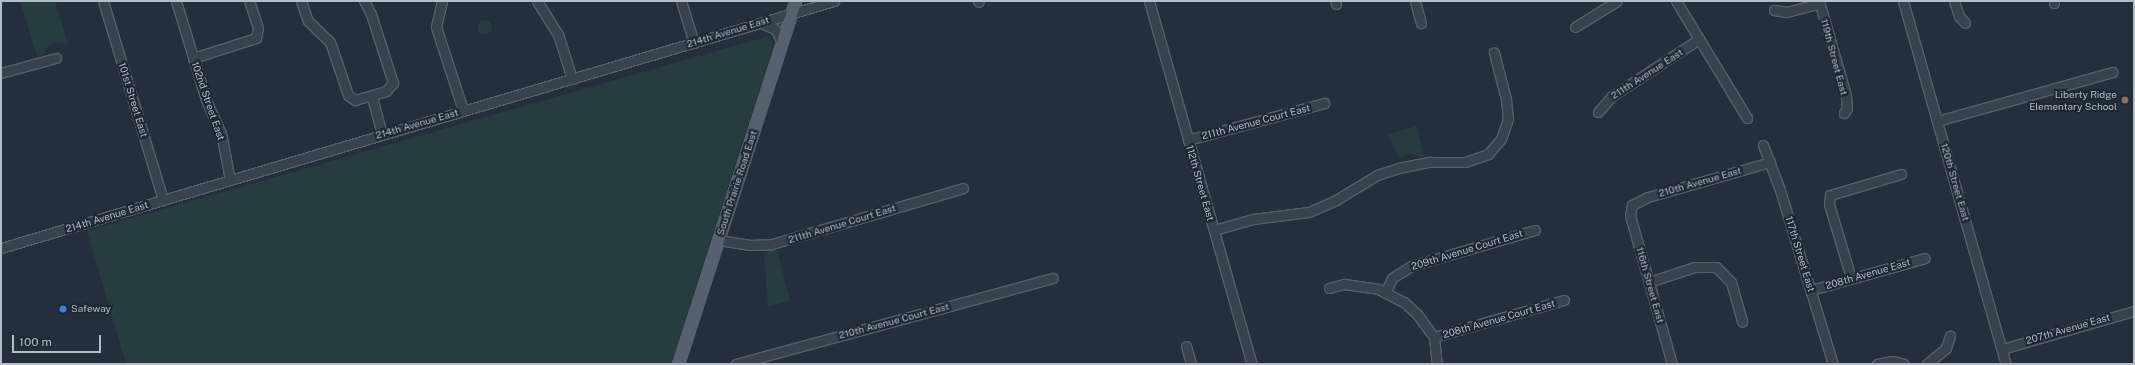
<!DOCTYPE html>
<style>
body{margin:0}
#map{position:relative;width:2135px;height:365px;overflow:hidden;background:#242f3e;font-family:"Public Sans",sans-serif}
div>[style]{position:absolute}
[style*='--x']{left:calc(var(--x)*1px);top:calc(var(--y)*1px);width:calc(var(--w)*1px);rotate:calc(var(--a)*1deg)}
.green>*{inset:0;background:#263c3f}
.round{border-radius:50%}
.roads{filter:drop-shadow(1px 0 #565f6c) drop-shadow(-1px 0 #565f6c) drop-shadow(0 1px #565f6c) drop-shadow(0 -1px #565f6c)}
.minor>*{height:9px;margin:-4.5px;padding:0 4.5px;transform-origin:4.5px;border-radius:4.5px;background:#38414e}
.major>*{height:11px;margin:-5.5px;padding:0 5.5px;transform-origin:5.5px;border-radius:5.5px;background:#56606e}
.dots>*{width:11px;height:11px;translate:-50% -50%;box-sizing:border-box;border:2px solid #1d2633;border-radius:50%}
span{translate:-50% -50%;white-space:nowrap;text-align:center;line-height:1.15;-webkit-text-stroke:4px #1d2633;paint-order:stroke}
.street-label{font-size:10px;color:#b4bcc9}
.poi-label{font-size:10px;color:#b4bcc9}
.right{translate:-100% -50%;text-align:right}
.left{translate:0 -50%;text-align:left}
.frame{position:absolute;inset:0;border:2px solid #b4bcc9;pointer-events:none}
.scale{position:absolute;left:12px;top:335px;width:89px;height:18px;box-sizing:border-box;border:2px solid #b4bcc9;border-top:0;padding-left:5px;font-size:12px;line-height:14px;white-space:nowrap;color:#b4bcc9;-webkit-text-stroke:3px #1d2633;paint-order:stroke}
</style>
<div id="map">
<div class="green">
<div style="clip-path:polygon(20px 1px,55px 1px,68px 44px,54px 42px,46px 48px,44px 54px,37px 56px)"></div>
<div class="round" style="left:478px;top:20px;width:14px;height:14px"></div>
<div style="clip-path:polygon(769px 36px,774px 44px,671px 364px,126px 364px,87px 231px)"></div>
<div style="clip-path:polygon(1417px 126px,1424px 158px,1409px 153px,1399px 159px,1388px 134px)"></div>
<div style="clip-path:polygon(777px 250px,790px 300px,768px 307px,764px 251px)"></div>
</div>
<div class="roads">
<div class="minor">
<div style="--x:103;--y:1;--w:208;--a:73.2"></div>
<div style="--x:176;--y:1;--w:103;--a:73.1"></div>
<div style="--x:206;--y:100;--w:36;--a:66"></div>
<div style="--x:221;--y:133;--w:48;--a:79.2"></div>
<div style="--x:301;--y:1;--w:21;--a:71"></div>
<div style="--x:308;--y:21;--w:30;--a:44"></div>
<div style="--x:330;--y:42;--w:56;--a:71.2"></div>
<div style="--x:348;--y:95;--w:9;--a:36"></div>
<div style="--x:355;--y:100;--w:32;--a:-16"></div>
<div style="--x:386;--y:91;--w:11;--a:-49"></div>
<div style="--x:393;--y:83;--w:72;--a:-107.7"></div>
<div style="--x:371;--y:14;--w:15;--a:-118"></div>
<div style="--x:442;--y:1;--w:27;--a:103"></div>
<div style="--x:436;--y:27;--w:87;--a:72"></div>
<div style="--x:537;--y:1;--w:39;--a:58"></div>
<div style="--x:558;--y:34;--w:47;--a:72.7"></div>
<div style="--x:681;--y:1;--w:44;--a:72.8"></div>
<div style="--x:978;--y:1;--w:1;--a:45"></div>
<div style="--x:1149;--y:1;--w:377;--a:74.2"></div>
<div style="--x:1335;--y:1;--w:3;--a:72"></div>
<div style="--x:1415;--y:1;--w:23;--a:75"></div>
<div style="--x:1676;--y:1;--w:137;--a:58.7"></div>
<div style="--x:1819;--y:1;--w:98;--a:74"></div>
<div style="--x:1846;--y:95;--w:13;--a:86"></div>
<div style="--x:1847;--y:108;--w:6;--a:121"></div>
<div style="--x:1903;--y:1;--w:377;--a:74.2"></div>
<div style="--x:1954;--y:1;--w:16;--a:72"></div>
<div style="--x:1959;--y:16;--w:9;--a:49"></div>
<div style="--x:2054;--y:3;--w:2;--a:-90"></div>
<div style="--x:1774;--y:10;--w:13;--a:9"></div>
<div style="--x:1787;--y:12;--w:34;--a:-15"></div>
<div style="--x:761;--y:23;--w:15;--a:23"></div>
<div style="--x:775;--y:29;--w:15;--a:62"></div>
<div style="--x:1575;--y:27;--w:49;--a:-31.8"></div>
<div style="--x:193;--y:58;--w:66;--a:-17.6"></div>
<div style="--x:256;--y:38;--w:10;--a:-79"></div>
<div style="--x:258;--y:28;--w:28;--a:-108"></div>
<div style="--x:1;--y:73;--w:57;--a:-15.3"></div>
<div style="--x:372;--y:97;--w:38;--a:75"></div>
<div style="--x:1598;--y:112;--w:21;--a:-49"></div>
<div style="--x:1612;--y:96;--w:104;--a:-33.2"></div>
<div style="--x:1937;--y:121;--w:182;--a:-15.6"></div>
<div style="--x:1188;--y:140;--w:141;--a:-15.2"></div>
<div style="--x:1763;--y:145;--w:48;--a:69.3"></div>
<div style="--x:1780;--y:190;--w:182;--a:73.1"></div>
<div style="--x:1214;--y:230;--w:41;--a:-15.8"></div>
<div style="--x:1253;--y:219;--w:56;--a:-7.1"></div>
<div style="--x:1309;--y:212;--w:30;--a:-24"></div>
<div style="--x:1336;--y:200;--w:48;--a:-31.4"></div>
<div style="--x:1377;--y:175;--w:22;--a:-18"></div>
<div style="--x:1398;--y:168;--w:33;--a:-11"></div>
<div style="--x:1430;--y:162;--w:35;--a:0"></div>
<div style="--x:1465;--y:162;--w:24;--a:-19"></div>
<div style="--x:1488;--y:154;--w:20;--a:-49"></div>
<div style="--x:1501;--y:139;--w:21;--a:-71"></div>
<div style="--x:1508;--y:119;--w:20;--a:-96"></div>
<div style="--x:1506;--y:99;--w:48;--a:-104.6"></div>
<div style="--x:719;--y:240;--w:30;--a:9"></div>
<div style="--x:749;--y:245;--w:23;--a:-2"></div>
<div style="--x:772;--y:244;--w:199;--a:-16.3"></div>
<div style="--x:1;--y:248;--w:869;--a:-16.52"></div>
<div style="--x:1851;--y:278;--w:77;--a:-106.6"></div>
<div style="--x:1829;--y:204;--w:9;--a:-84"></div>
<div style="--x:1830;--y:195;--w:74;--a:-16.5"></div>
<div style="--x:1649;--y:282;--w:48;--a:-18.1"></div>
<div style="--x:1695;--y:267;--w:21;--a:0"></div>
<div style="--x:1716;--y:267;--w:21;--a:45"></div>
<div style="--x:1731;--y:282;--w:41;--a:74.2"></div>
<div style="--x:1329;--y:288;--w:16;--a:-15"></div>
<div style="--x:1344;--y:284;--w:34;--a:8"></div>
<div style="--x:1378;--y:289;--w:29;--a:27"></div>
<div style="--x:1404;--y:302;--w:18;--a:43"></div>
<div style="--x:1417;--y:314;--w:29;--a:54"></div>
<div style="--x:1434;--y:337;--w:27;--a:84"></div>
<div style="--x:1811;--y:290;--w:118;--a:-15.7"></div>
<div style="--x:1386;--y:291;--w:14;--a:-65"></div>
<div style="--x:1392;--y:278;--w:22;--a:-32"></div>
<div style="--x:1411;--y:266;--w:129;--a:-16.2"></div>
<div style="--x:1434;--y:337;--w:135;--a:-15.9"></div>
<div style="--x:1186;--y:346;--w:19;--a:74"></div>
<div style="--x:2002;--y:349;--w:137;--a:-16.1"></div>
<div style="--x:736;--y:364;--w:328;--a:-15.2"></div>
<div style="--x:1672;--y:364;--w:154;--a:-105.8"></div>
<div style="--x:1630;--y:216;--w:11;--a:-80"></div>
<div style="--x:1632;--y:205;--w:18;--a:-27"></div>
<div style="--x:1648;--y:197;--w:127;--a:-16"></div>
<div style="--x:1877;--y:364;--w:16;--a:-11"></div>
<div style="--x:1893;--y:361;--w:11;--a:15"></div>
<div style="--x:1927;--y:364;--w:25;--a:-40"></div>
<div style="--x:1946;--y:348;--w:13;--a:-72"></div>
</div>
<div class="major">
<div style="--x:678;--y:364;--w:381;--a:-72.1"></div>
</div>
</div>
<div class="dots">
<div style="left:2125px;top:100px;background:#8d6e63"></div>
<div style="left:63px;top:309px;background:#3f7fe0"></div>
</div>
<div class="street-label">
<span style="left:728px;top:32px;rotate:-17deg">214th Avenue East</span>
<span style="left:1834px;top:57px;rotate:75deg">119th Street East</span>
<span style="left:1647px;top:74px;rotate:-33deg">211th Avenue East</span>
<span style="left:133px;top:100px;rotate:73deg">101st Street East</span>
<span style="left:208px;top:101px;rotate:71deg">102nd Street East</span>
<span style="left:1256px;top:122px;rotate:-15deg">211th Avenue Court East</span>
<span style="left:417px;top:124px;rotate:-16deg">214th Avenue East</span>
<span style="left:1700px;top:182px;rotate:-16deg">210th Avenue East</span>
<span style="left:1955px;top:182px;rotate:74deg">120th Street East</span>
<span style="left:737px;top:183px;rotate:-72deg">South Prairie Road East</span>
<span style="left:1200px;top:183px;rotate:74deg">112th Street East</span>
<span style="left:107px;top:217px;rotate:-17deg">214th Avenue East</span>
<span style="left:842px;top:224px;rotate:-17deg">211th Avenue Court East</span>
<span style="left:1467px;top:250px;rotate:-17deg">209th Avenue Court East</span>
<span style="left:1800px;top:254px;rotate:73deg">117th Street East</span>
<span style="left:1868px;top:274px;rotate:-16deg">208th Avenue East</span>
<span style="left:1650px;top:285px;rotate:74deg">116th Street East</span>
<span style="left:1499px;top:319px;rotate:-16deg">208th Avenue Court East</span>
<span style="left:894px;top:321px;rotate:-15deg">210th Avenue Court East</span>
<span style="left:2068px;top:329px;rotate:-16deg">207th Avenue East</span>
</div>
<div class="poi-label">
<span class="right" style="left:2117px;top:100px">Liberty Ridge<br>Elementary School</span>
<span class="left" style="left:71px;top:309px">Safeway</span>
</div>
<div class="frame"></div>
<div class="scale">100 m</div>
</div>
